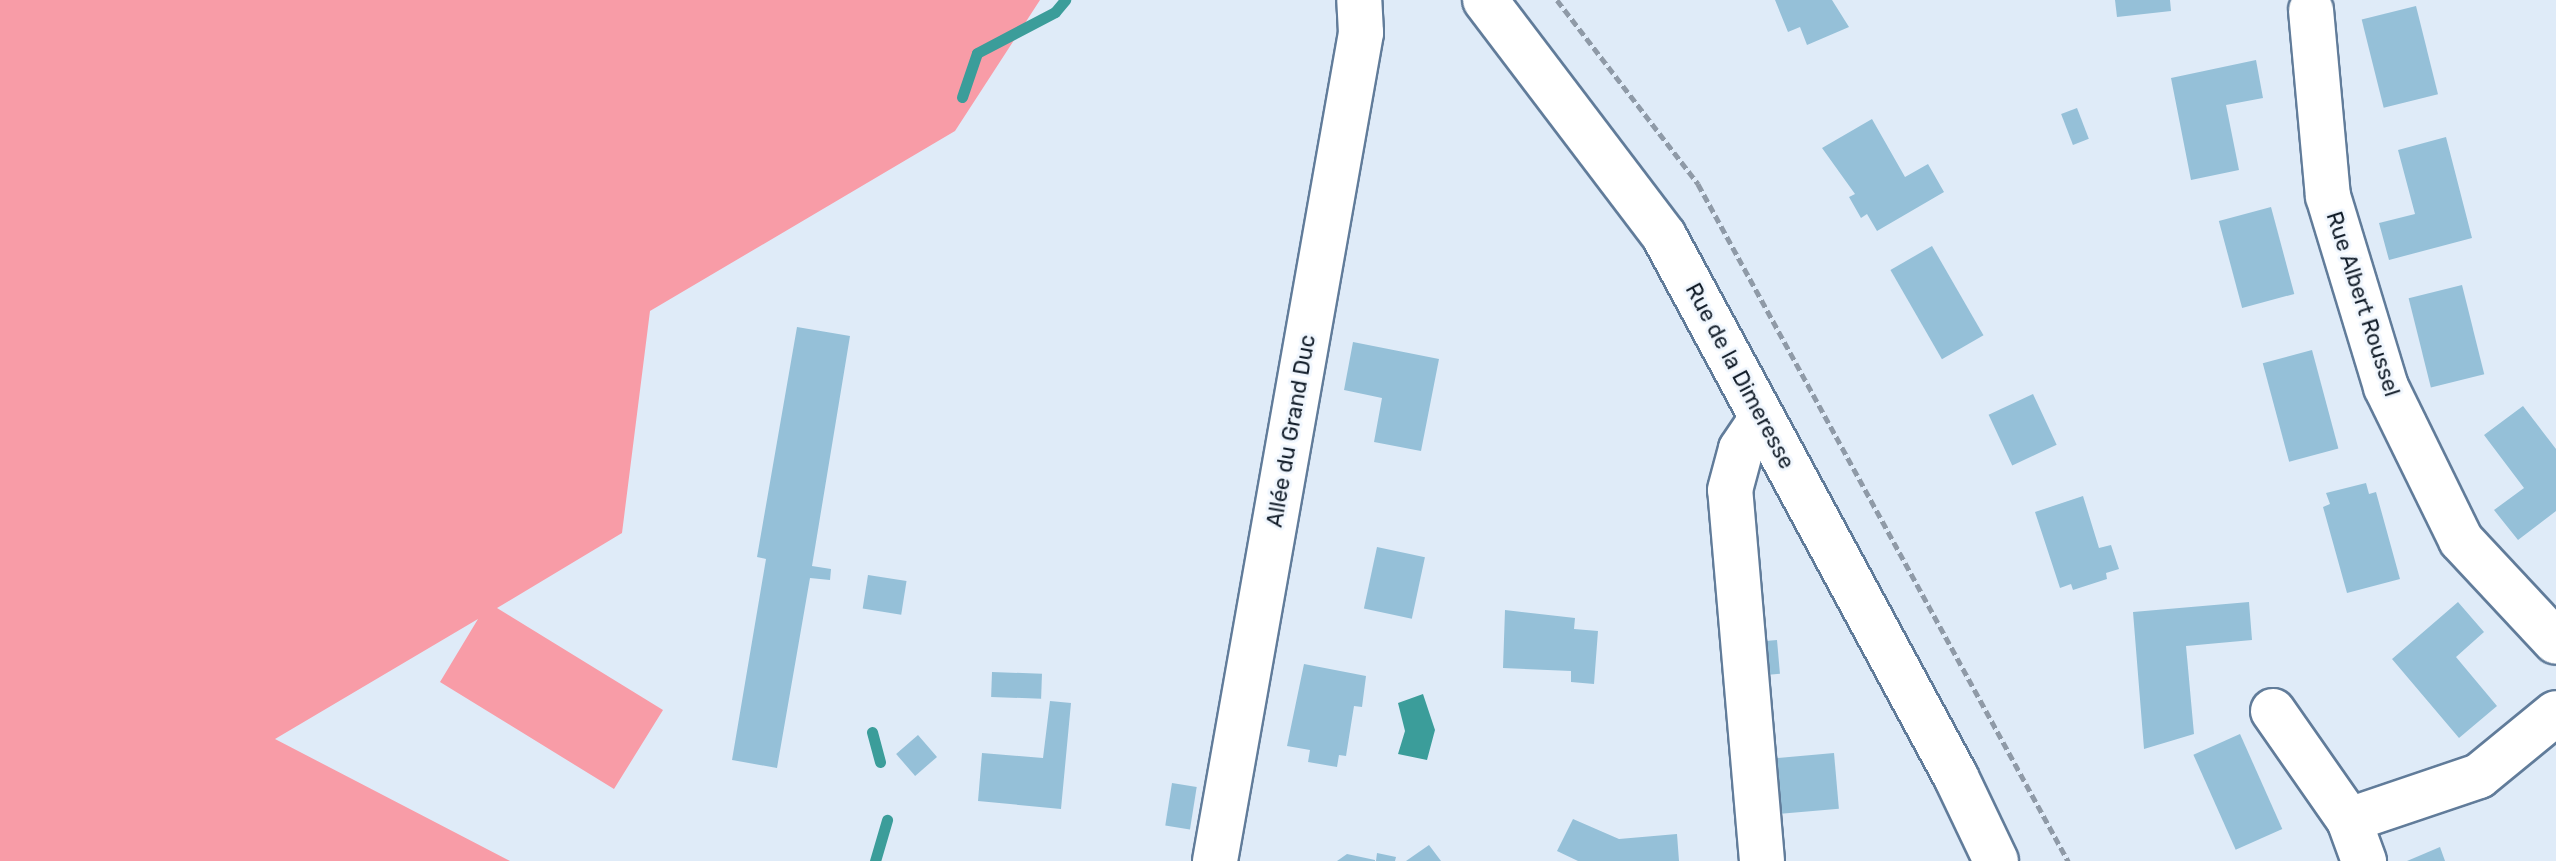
<!DOCTYPE html>
<meta charset="utf-8">
<style>
body{margin:0}
#map{position:relative;width:2556px;height:861px;overflow:hidden;background:#dfebf8;font-family:Rubik,sans-serif}
div>[style]{position:absolute}
[style*='--x']{left:calc(var(--x)*1px);top:calc(var(--y)*1px);width:calc(var(--w)*1px);rotate:calc(var(--a)*1deg)}
.green>*{inset:0;background:#f89ca7}
.water>*{inset:0;background:#3b9d9a}
.stream>*{height:11px;margin:-5.5px;padding:0 5.5px;transform-origin:5.5px;border-radius:5.5px;background:#3b9d9a}
.building>*{inset:0;background:#95c0d8;transform-origin:0 0}
.path>*{height:5px;margin-top:-2.5px;transform-origin:0;background:repeating-linear-gradient(90deg,#8f9aa7 0 8px,transparent 0 12px)}
.roads{filter:drop-shadow(2px 0 #617c9a) drop-shadow(-2px 0 #617c9a) drop-shadow(0 2px #617c9a) drop-shadow(0 -2px #617c9a)}
.street>*{height:44px;margin:-22px;padding:0 22px;transform-origin:22px;border-radius:22px;background:#fff}
.secondary>*{height:44px;margin:-22px;padding:0 22px;transform-origin:22px;border-radius:22px;background:#fff}
span{translate:-50% -50%;white-space:nowrap;text-align:center;line-height:1.15;-webkit-text-stroke:6px #f1f7fe;paint-order:stroke}
.street-label{font-size:22px;color:#121d29}
</style>
<div id="map">
<div class="green">
<div style="clip-path:polygon(0 0,1040px 0,955px 131px,650px 311px,622px 533px,497px 608px,663px 710px,614px 789px,440px 682px,478px 619px,275px 739px,510px 861px,0 861px)"></div>
</div>
<div class="water">
<div style="clip-path:polygon(1423px 694px,1435px 730px,1427px 760px,1398px 754px,1405px 731px,1398px 703px)"></div>
</div>
<div class="stream">
<div style="--x:962;--y:97;--w:46;--a:-71.2"></div>
<div style="--x:977;--y:53;--w:88;--a:-27.7"></div>
<div style="--x:1055;--y:12;--w:16;--a:-50"></div>
<div style="--x:872;--y:732;--w:31;--a:75"></div>
<div style="--x:875;--y:861;--w:43;--a:-73.7"></div>
</div>
<div class="building">
<div style="clip-path:polygon(1775px 0,1832px 0,1849px 27px,1807px 45px,1800px 27px,1788px 32px)"></div>
<div style="clip-path:polygon(2115px 0,2170px 0,2171px 11px,2117px 17px)"></div>
<div style="left:2416px;top:6px;width:91px;height:56px;rotate:76deg"></div>
<div style="clip-path:polygon(2256px 60px,2263px 98px,2226px 105px,2239px 170px,2191px 180px,2171px 78px)"></div>
<div style="left:2077px;top:108px;width:33px;height:17px;rotate:69deg"></div>
<div style="clip-path:polygon(1872px 119px,1905px 177px,1928px 164px,1944px 192px,1877px 231px,1867px 214px,1861px 218px,1849px 197px,1855px 194px,1822px 148px)"></div>
<div style="clip-path:polygon(2446px 137px,2472px 238px,2389px 260px,2379px 223px,2415px 214px,2398px 150px)"></div>
<div style="left:2271px;top:207px;width:90px;height:54px;rotate:75deg"></div>
<div style="left:1932px;top:246px;width:103px;height:48px;rotate:60deg"></div>
<div style="left:2462px;top:285px;width:92px;height:55px;rotate:76deg"></div>
<div style="clip-path:polygon(797px 327px,850px 336px,812px 566px,831px 569px,830px 580px,810px 578px,777px 768px,732px 760px,766px 559px,757px 557px)"></div>
<div style="clip-path:polygon(1353px 342px,1439px 359px,1421px 451px,1374px 442px,1382px 398px,1344px 390px)"></div>
<div style="left:2312px;top:350px;width:102px;height:51px;rotate:75deg"></div>
<div style="left:2033px;top:394px;width:56px;height:49px;rotate:65deg"></div>
<div style="clip-path:polygon(2523px 406px,2556px 449px,2556px 511px,2518px 540px,2494px 510px,2524px 488px,2484px 435px)"></div>
<div style="clip-path:polygon(2366px 483px,2369px 494px,2376px 492px,2400px 579px,2347px 593px,2323px 507px,2330px 504px,2326px 493px)"></div>
<div style="clip-path:polygon(2083px 496px,2099px 548px,2111px 545px,2119px 569px,2106px 573px,2107px 579px,2073px 590px,2071px 584px,2060px 588px,2035px 512px)"></div>
<div style="left:1377px;top:547px;width:49px;height:63px;rotate:12deg"></div>
<div style="left:868px;top:575px;width:39px;height:34px;rotate:9deg"></div>
<div style="clip-path:polygon(2249px 602px,2252px 640px,2186px 646px,2194px 734px,2144px 749px,2133px 612px)"></div>
<div style="clip-path:polygon(2458px 602px,2484px 632px,2456px 657px,2497px 706px,2459px 738px,2392px 659px)"></div>
<div style="clip-path:polygon(1505px 610px,1575px 618px,1574px 629px,1598px 631px,1594px 684px,1571px 682px,1571px 671px,1503px 668px)"></div>
<div style="left:1777px;top:640px;width:34px;height:17px;rotate:85deg"></div>
<div style="clip-path:polygon(1304px 664px,1366px 676px,1362px 707px,1354px 706px,1346px 756px,1339px 755px,1337px 767px,1308px 762px,1310px 750px,1287px 746px)"></div>
<div style="left:992px;top:672px;width:50px;height:25px;rotate:2deg"></div>
<div style="clip-path:polygon(1050px 701px,1071px 703px,1061px 809px,978px 801px,982px 753px,1043px 758px)"></div>
<div style="left:2240px;top:734px;width:104px;height:51px;rotate:66deg"></div>
<div style="left:918px;top:735px;width:29px;height:29px;rotate:49deg"></div>
<div style="left:1834px;top:753px;width:56px;height:65px;rotate:85deg"></div>
<div style="left:1172px;top:783px;width:25px;height:43px;rotate:9deg"></div>
<div style="clip-path:polygon(1573px 819px,1619px 839px,1677px 834px,1679px 861px,1578px 861px,1557px 851px)"></div>
<div style="clip-path:polygon(1429px 845px,1441px 861px,1406px 861px)"></div>
<div style="clip-path:polygon(2440px 847px,2445px 861px,2407px 861px)"></div>
<div style="clip-path:polygon(1377px 853px,1396px 857px,1395px 861px,1376px 861px)"></div>
<div style="clip-path:polygon(1347px 854px,1375px 860px,1375px 861px,1337px 861px)"></div>
</div>
<div class="path">
<div style="--x:1557;--y:0;--w:232;--a:52.5"></div>
<div style="--x:1698;--y:184;--w:772;--a:61.34"></div>
</div>
<div class="roads">
<div class="street">
<div style="--x:2311;--y:10;--w:187;--a:84.8"></div>
<div style="--x:2328;--y:196;--w:200;--a:73.1"></div>
<div style="--x:2386;--y:387;--w:170;--a:63.9"></div>
<div style="--x:2461;--y:540;--w:139;--a:47"></div>
<div style="--x:2273;--y:711;--w:133;--a:55.1"></div>
<div style="--x:2349;--y:820;--w:44;--a:69.9"></div>
<div style="--x:2349;--y:820;--w:137;--a:-18.7"></div>
<div style="--x:2479;--y:776;--w:99;--a:-39.3"></div>
<div style="--x:1215;--y:861;--w:841;--a:-80"></div>
<div style="--x:1361;--y:33;--w:33;--a:-93"></div>
<div style="--x:1762;--y:861;--w:372;--a:-94.9"></div>
<div style="--x:1730;--y:490;--w:42;--a:-75"></div>
<div style="--x:1741;--y:449;--w:37;--a:-56"></div>
</div>
<div class="secondary">
<div style="--x:1485;--y:0;--w:296;--a:52.8"></div>
<div style="--x:1664;--y:236;--w:615;--a:61.64"></div>
<div style="--x:1956;--y:777;--w:93;--a:64.5"></div>
</div>
</div>
<div class="street-label">
<span style="left:2363px;top:304px;rotate:72deg">Rue Albert Roussel</span>
<span style="left:1740px;top:376px;rotate:62deg">Rue de la Dimeresse</span>
<span style="left:1291px;top:431px;rotate:-80deg">Allée du Grand Duc</span>
</div>
</div>
